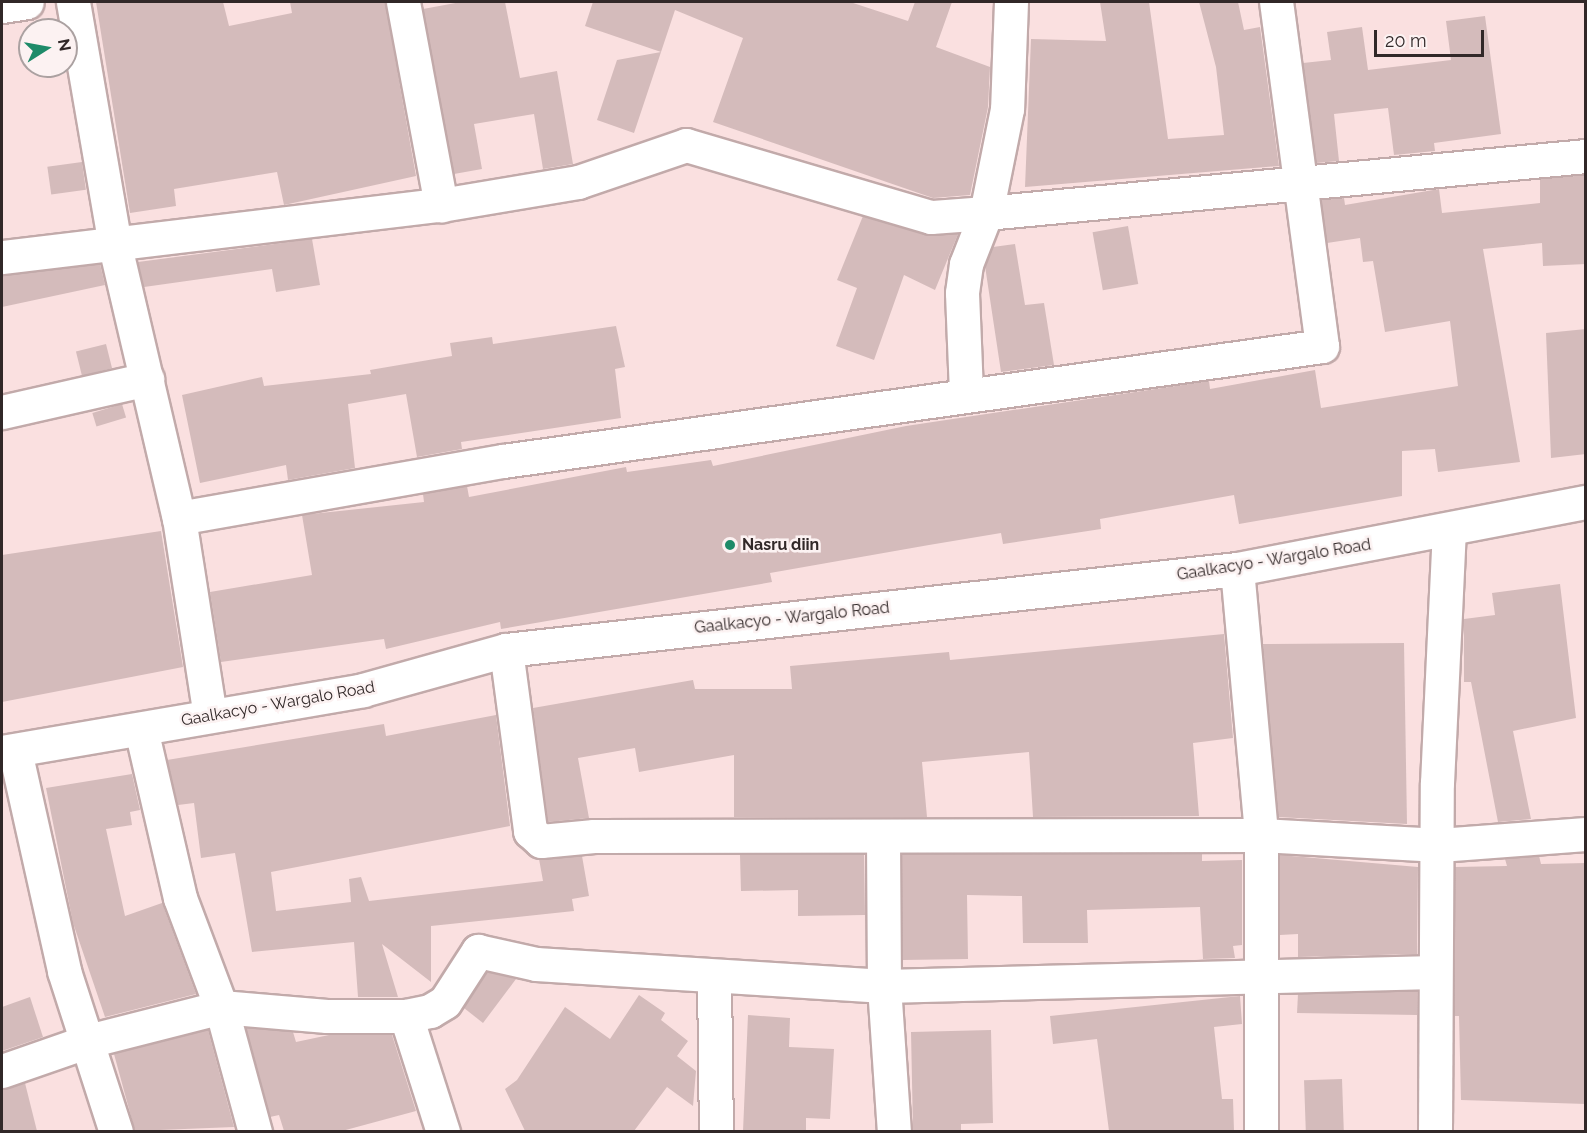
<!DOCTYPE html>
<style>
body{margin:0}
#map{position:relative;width:1587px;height:1133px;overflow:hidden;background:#fae0e0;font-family:Raleway,sans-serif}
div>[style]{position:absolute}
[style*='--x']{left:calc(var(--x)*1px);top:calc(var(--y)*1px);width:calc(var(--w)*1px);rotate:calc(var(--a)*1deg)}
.building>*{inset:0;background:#d4bbbb;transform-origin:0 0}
.roads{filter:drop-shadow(2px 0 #c2aaaa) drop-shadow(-2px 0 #c2aaaa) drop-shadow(0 2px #c2aaaa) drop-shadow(0 -2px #c2aaaa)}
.minor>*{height:33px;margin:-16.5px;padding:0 16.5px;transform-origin:16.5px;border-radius:16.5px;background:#fff}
.dots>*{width:16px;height:16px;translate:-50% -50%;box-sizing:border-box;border:3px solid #fcf2f2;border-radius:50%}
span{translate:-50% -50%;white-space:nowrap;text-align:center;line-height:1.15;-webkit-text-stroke:5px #fcf2f2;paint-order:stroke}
.poi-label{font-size:16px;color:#312828;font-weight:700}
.left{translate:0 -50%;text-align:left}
.street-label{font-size:16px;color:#312828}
.frame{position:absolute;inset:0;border:3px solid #312828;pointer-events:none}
.north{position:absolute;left:18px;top:18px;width:60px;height:60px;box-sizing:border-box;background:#fcf2f2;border:2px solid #aba1a1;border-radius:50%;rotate:79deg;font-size:16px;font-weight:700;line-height:24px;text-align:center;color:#312828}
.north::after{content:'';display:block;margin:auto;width:21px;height:27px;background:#1e8b69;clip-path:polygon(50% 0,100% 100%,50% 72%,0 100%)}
.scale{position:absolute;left:1374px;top:30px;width:110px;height:27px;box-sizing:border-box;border:3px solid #312828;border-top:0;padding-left:8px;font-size:18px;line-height:21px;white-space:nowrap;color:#312828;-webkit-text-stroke:4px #fcf2f2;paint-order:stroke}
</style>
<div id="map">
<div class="building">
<div style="clip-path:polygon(96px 2px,223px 2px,229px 26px,292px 13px,290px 2px,385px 2px,416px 176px,284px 205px,277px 172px,174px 189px,176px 206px,130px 213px)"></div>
<div style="clip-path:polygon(461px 2px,505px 2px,520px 78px,557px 71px,573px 164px,543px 169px,534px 114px,474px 124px,482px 169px,454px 174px,423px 9px)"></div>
<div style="clip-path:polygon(593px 2px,850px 2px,908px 21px,915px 2px,952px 2px,936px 47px,990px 67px,988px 107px,970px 195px,933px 198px,713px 122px,743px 38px,675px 10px,634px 133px,597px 120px,617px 60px,661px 52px,585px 26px)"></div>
<div style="clip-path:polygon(1100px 2px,1149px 2px,1168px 139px,1224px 135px,1216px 67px,1199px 2px,1238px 2px,1244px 30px,1260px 27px,1279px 166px,1025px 187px,1031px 39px,1106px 41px)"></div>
<div style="clip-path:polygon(1485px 16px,1501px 134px,1434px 143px,1435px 151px,1394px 155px,1388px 108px,1334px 114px,1339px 161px,1316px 163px,1303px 63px,1331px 60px,1327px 32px,1362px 27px,1368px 70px,1451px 60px,1446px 21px)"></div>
<div style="left:82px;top:162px;width:28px;height:35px;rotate:82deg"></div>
<div style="clip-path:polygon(1586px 175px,1586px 264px,1543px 266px,1542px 243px,1483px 249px,1520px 462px,1438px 472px,1435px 449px,1402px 451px,1402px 496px,1239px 524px,1234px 495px,1100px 519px,1101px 529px,1003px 544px,1001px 533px,929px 545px,770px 573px,772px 582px,501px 629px,500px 622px,386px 649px,384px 639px,221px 662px,210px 592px,312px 575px,302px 515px,424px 502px,423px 494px,467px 486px,469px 497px,626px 467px,627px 472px,711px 460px,713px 466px,906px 426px,1209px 381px,1210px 389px,1315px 370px,1321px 408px,1458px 386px,1450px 321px,1385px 332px,1373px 261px,1363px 262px,1360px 238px,1327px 243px,1321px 200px,1344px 198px,1345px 205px,1439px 189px,1442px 213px,1540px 203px,1540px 179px)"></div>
<div style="clip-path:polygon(863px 216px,926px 235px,958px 234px,935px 290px,904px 275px,874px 360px,836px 346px,857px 288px,837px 280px)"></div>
<div style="left:1128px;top:226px;width:59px;height:36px;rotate:80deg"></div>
<div style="clip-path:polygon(312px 239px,320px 285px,276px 292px,272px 269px,144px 287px,138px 262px)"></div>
<div style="clip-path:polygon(1015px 244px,1025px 305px,1044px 303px,1054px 365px,1001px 372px,985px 266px,993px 247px)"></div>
<div style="clip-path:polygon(100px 264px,105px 285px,2px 307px,2px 275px)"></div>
<div style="clip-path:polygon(616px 326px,625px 367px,615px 369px,621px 418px,461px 442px,462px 449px,417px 457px,406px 394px,348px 404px,355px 468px,288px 480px,286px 465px,200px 483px,182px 395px,262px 377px,264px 386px,371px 374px,370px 370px,452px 356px,450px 343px,492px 337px,493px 344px)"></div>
<div style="clip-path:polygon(1586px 329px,1586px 454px,1551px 458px,1546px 333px)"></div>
<div style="left:106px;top:344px;width:25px;height:31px;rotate:76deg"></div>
<div style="left:122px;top:404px;width:14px;height:31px;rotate:73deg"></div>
<div style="clip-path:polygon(161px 531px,183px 667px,2px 702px,2px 555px)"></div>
<div style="clip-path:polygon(1560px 584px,1576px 718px,1513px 731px,1531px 819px,1498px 822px,1471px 682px,1464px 682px,1464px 619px,1495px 615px,1492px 593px)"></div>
<div style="clip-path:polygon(1224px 634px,1233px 738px,1193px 743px,1199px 816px,1033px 817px,1029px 752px,922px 762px,927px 817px,734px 817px,734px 755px,639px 772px,635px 748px,578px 758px,589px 818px,548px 822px,533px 708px,693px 680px,695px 689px,792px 689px,790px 666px,949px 652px,950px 660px)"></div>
<div style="clip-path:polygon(1404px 643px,1407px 824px,1278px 817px,1263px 644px)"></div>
<div style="clip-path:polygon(496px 715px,510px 826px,271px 872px,276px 911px,351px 902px,349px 879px,361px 877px,369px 901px,543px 881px,539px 859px,582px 856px,589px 896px,572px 899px,574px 911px,431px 926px,431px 982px,382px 944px,398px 997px,358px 997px,354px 942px,252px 952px,235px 853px,201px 858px,194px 803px,178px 805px,167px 760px,384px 724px,386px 736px)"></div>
<div style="clip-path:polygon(132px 774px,140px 810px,130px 812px,132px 825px,106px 829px,125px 916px,162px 903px,196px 994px,105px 1017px,73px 923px,46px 788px)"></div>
<div style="clip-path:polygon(864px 854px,865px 915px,798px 916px,798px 890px,741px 891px,740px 855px)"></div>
<div style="clip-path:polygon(902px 854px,1202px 854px,1202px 861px,1242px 860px,1242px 945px,1233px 946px,1235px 958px,1203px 959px,1200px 907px,1087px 910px,1088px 943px,1023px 943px,1022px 896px,967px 895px,968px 959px,903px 960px)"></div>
<div style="clip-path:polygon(1280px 855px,1418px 867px,1417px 954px,1298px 957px,1298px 934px,1280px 935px)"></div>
<div style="clip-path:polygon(1539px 856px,1541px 864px,1586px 863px,1586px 1104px,1461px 1100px,1459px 1016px,1454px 1016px,1455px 867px,1507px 866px,1505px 859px)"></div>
<div style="clip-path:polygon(487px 972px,516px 979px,483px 1023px,464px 1008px)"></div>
<div style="clip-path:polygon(1417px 991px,1417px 1015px,1297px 1013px,1298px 994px)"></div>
<div style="clip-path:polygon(639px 995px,665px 1013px,661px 1020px,688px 1041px,677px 1056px,696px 1071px,693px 1106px,667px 1087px,634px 1131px,525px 1131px,505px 1089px,517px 1080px,565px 1007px,610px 1039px)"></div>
<div style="clip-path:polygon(1240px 996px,1242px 1024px,1214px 1027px,1222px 1099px,1233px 1099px,1234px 1131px,1109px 1131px,1097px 1039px,1053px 1044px,1050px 1016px)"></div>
<div style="clip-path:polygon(30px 997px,43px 1037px,2px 1051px,2px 1007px)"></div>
<div style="clip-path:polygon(748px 1015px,790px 1018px,789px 1047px,834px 1049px,830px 1119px,806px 1118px,806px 1131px,743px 1131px)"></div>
<div style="clip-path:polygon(246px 1028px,293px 1032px,296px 1042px,329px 1035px,392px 1035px,416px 1111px,342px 1131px,284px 1131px,279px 1115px,270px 1117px)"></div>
<div style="clip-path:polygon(208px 1030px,234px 1127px,135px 1131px,114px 1054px)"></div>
<div style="clip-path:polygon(991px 1030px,993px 1123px,961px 1124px,961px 1131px,913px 1131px,911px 1032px)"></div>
<div style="left:1342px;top:1079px;width:52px;height:38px;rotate:88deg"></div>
<div style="clip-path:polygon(25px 1083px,37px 1131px,2px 1131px,2px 1089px)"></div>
</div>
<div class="roads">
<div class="minor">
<div style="--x:73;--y:2;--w:248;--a:80.2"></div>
<div style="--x:115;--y:246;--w:279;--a:76.8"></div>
<div style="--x:179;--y:518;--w:199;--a:81.1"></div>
<div style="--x:403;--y:2;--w:207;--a:79.4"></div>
<div style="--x:1011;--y:2;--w:107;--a:92.1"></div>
<div style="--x:1007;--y:109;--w:106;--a:101.4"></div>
<div style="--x:986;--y:213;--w:603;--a:-5.43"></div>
<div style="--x:2;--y:6;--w:25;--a:-9"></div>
<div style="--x:2;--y:257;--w:442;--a:-6.8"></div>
<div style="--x:441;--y:205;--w:139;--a:-9.5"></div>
<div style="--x:578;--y:182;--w:114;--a:-18.9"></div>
<div style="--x:686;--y:145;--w:255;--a:16.4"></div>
<div style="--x:931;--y:217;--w:55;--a:-4.2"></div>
<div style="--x:986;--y:213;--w:55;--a:111.4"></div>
<div style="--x:966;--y:264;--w:29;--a:98"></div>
<div style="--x:962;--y:293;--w:101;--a:87.7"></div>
<div style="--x:2;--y:412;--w:149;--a:-12.8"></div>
<div style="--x:179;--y:518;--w:329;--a:-10"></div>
<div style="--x:503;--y:461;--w:827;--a:-7.99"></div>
<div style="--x:1322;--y:346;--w:347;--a:-97.6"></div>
<div style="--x:1237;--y:569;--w:267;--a:84.8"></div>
<div style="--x:1261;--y:835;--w:297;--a:90"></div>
<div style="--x:506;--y:650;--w:183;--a:82.4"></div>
<div style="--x:530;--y:831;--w:15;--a:42"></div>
<div style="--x:541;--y:841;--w:53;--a:-5.4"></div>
<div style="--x:594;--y:836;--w:667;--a:-0.09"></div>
<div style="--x:1261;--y:835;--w:178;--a:3.2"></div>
<div style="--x:1439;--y:845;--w:147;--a:-4.3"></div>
<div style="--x:141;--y:729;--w:173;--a:77"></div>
<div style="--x:180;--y:898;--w:116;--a:69.4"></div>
<div style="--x:221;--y:1007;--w:130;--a:74.8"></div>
<div style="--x:15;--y:751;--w:225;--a:77.4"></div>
<div style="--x:64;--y:971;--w:169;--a:72.1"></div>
<div style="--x:2;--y:752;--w:366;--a:-9.7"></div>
<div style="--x:363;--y:690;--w:148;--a:-15.6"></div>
<div style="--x:506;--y:650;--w:735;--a:-6.32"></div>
<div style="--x:1237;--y:569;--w:355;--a:-10.9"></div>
<div style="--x:883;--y:840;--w:146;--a:89.6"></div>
<div style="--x:884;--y:986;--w:146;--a:86.1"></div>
<div style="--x:714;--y:976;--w:156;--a:89.3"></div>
<div style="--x:406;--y:1016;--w:122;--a:72.3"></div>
<div style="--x:2;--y:1071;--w:91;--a:-19.2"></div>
<div style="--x:88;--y:1041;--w:137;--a:-14.3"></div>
<div style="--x:221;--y:1007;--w:106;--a:4.9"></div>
<div style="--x:327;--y:1016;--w:79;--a:0"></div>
<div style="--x:406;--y:1016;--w:25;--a:-12"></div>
<div style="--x:430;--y:1011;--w:17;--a:-31"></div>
<div style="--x:445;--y:1002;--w:61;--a:-57.1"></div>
<div style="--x:478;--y:951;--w:59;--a:12.6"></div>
<div style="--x:536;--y:964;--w:349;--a:3.6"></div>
<div style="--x:884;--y:986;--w:551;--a:-1.46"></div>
<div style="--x:1435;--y:1132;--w:349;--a:-89.7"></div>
<div style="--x:1437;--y:783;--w:251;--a:-87.3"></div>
</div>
</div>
<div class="dots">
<div style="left:730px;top:545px;background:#1e8b69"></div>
</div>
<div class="poi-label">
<span class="left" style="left:742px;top:545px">Nasru diin</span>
</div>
<div class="street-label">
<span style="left:1274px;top:560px;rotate:-9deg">Gaalkacyo - Wargalo Road</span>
<span style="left:792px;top:618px;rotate:-6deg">Gaalkacyo - Wargalo Road</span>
<span style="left:278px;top:704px;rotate:-10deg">Gaalkacyo - Wargalo Road</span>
</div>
<div class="frame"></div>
<div class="north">N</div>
<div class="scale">20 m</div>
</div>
